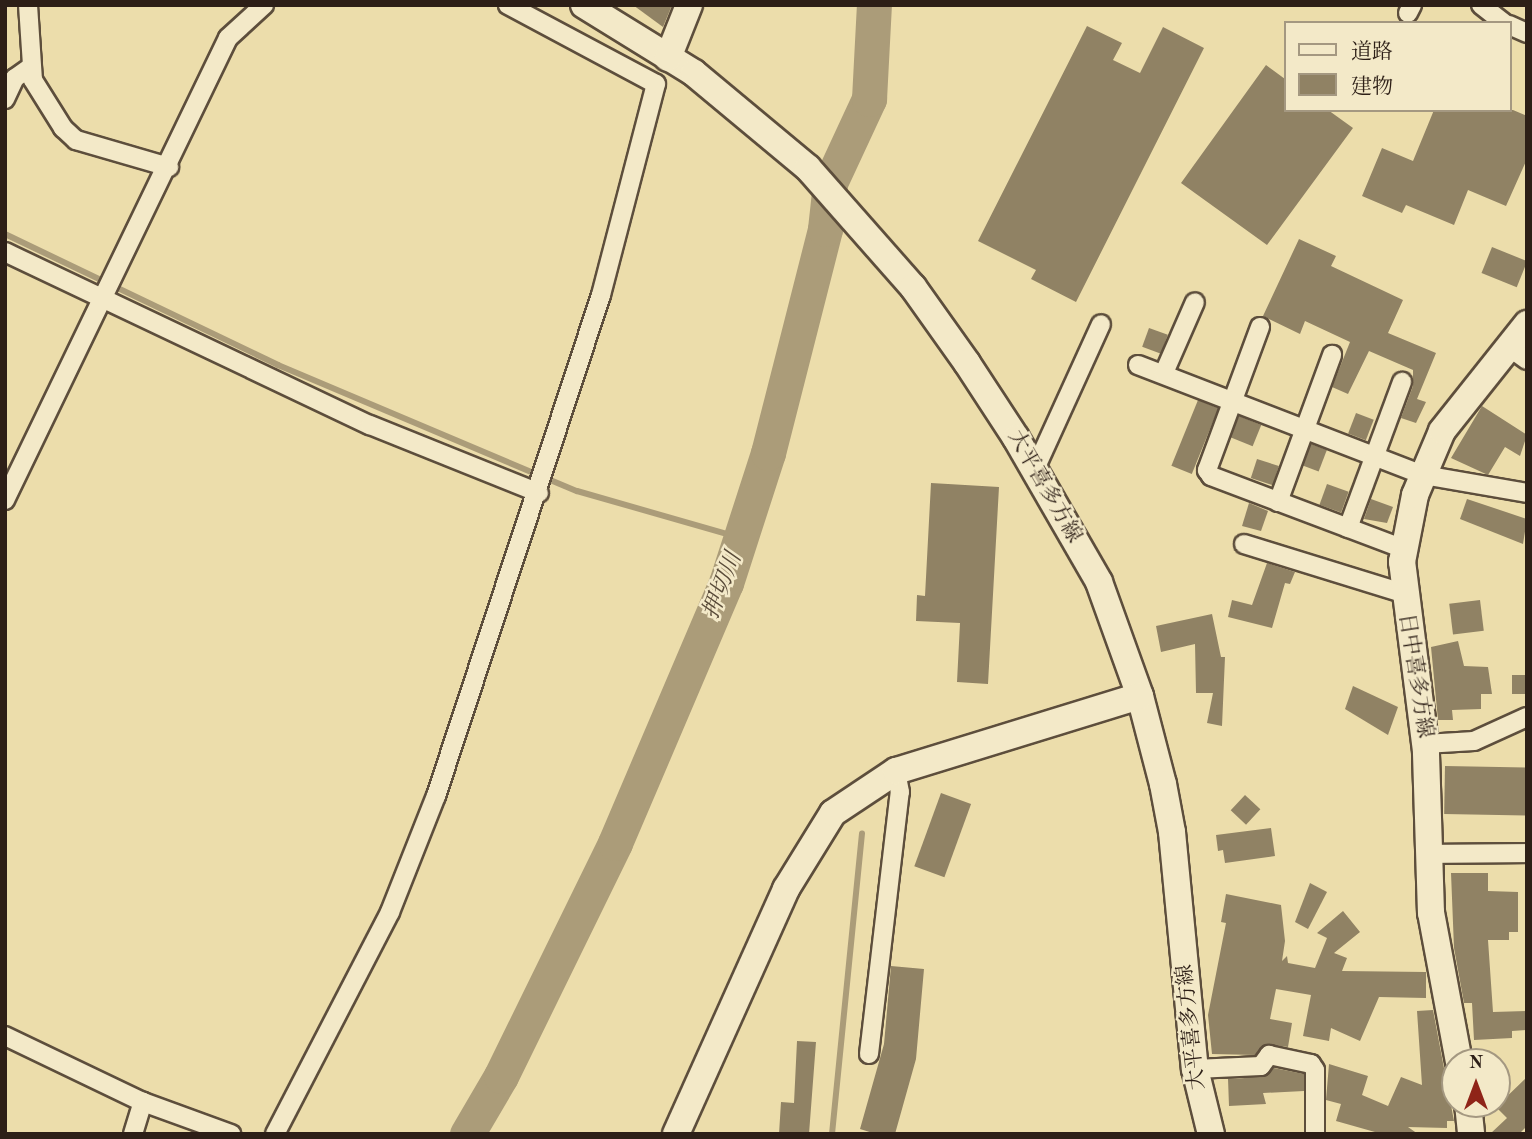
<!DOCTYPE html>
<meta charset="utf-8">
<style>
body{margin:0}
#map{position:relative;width:1532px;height:1139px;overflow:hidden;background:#ecddab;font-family:"Old Standard TT","Noto Serif JP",serif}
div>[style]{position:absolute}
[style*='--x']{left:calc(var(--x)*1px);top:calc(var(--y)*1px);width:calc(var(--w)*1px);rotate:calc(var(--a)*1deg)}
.stream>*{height:6px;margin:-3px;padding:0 3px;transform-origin:3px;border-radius:3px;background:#ab9c79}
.river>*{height:35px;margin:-17.5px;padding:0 17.5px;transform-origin:17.5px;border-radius:17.5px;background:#ab9c79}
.building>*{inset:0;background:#908264;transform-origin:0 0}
.roads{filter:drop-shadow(2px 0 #5d4e3c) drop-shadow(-2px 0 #5d4e3c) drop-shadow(0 2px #5d4e3c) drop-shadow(0 -2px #5d4e3c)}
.street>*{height:18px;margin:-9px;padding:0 9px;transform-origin:9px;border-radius:9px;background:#f3e9c8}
.secondary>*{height:26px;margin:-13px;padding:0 13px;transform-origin:13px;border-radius:13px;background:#f3e9c8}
span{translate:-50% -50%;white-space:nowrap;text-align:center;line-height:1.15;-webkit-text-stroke:5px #f3e9c8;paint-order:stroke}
.street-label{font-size:21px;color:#2d1f17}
.water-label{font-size:23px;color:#594b39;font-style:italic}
.frame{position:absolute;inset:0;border:7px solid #2d1f17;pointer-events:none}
.legend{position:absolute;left:1284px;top:21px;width:228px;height:91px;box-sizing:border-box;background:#f3e9c8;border:2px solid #a49881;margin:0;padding:9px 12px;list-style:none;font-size:21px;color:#2d1f17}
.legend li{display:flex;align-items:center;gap:14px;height:35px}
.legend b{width:35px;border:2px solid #a49881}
.north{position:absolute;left:1441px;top:1048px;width:70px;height:70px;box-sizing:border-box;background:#f3e9c8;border:2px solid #a49881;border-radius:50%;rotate:0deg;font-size:19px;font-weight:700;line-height:28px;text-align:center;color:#2d1f17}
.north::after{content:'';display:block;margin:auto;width:24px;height:32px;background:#8f2418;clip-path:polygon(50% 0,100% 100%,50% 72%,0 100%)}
</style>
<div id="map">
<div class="stream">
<div style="--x:5;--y:234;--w:303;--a:25.6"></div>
<div style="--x:278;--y:365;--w:324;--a:22.9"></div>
<div style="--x:577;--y:491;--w:171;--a:16"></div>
<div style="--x:832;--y:1134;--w:302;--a:-84.3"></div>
</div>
<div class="river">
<div style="--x:467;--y:1134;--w:67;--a:-59.6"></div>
<div style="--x:501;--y:1076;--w:259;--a:-63.9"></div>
<div style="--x:615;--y:843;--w:283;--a:-66.9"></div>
<div style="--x:726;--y:583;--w:137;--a:-72.1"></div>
<div style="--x:768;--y:453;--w:231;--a:-75.7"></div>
<div style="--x:825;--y:229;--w:46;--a:-83.8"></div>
<div style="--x:830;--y:183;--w:93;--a:-65.1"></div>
<div style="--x:869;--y:99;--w:94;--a:-87"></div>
</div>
<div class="building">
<div style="clip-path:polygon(633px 5px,672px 5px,663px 27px)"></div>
<div style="clip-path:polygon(1087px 26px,1122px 43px,1113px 60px,1140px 73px,1163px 27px,1204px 48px,1076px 302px,1031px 279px,1036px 270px,978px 241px)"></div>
<div style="clip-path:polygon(1266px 65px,1285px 79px,1285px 110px,1328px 110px,1353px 128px,1267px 245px,1181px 183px)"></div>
<div style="clip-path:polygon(1434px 110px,1513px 110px,1527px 116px,1527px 159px,1506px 206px,1468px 190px,1454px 225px,1406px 205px,1402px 213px,1362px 196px,1382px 148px,1413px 161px)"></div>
<div style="clip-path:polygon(1299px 239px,1336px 256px,1331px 266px,1403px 300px,1388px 333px,1436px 353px,1417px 399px,1426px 402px,1416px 423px,1401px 418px,1413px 386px,1413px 370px,1369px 351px,1348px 394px,1332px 387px,1350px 342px,1305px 321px,1300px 334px,1263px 316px)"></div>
<div style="left:1492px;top:247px;width:38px;height:28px;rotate:22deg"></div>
<div style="left:1149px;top:328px;width:20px;height:20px;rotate:20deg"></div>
<div style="left:1198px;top:400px;width:22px;height:71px;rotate:22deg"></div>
<div style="clip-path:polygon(1482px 406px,1527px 435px,1520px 456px,1505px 447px,1488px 475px,1451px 458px)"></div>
<div style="left:1356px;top:413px;width:19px;height:22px;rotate:21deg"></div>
<div style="left:1239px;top:416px;width:24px;height:23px;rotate:22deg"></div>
<div style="left:1311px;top:444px;width:17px;height:23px;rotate:21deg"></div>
<div style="left:1257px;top:459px;width:23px;height:20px;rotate:18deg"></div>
<div style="clip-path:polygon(931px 483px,999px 487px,988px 684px,957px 682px,960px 623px,916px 621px,917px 595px,925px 596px)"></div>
<div style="left:1327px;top:484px;width:23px;height:22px;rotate:20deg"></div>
<div style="clip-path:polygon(1371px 499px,1393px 507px,1387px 523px,1364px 519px)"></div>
<div style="clip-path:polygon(1467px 499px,1527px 519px,1523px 544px,1460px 519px)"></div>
<div style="clip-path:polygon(1249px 503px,1268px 511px,1261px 531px,1242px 526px)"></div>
<div style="clip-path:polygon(1267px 563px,1295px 572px,1290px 584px,1285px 583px,1272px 628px,1228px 617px,1232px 600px,1252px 605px)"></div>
<div style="left:1480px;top:600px;width:31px;height:31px;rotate:83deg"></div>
<div style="clip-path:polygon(1212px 614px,1221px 657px,1225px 657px,1222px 726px,1207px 723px,1213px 693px,1196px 693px,1195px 644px,1161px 652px,1156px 626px)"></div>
<div style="clip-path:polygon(1458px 641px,1464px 666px,1488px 667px,1492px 694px,1481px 694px,1481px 709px,1452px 710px,1453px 720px,1438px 720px,1431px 647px)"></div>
<div style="left:1512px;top:675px;width:15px;height:19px"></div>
<div style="clip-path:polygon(1353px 686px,1398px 707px,1388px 735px,1345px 709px)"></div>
<div style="left:1445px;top:766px;width:82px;height:48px;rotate:1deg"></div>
<div style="left:941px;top:793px;width:32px;height:78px;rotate:20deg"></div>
<div style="left:1245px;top:795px;width:21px;height:21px;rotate:43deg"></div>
<div style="clip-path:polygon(1271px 828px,1275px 856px,1225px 863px,1223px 850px,1218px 851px,1216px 835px)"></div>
<div style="clip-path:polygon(1451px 873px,1488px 873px,1488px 891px,1518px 892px,1518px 932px,1509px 932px,1509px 940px,1488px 940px,1493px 1012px,1527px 1011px,1527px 1030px,1512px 1031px,1512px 1038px,1474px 1040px,1472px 1003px,1464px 1003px,1454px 948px)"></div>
<div style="clip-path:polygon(1310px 883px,1327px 892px,1308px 929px,1295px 922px)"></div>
<div style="clip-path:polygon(1226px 894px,1281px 905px,1285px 941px,1282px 961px,1287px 956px,1288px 963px,1315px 968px,1327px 938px,1317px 933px,1343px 911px,1360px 932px,1334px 953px,1347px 958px,1342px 971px,1426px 972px,1426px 998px,1379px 997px,1360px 1041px,1331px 1028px,1329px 1041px,1303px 1036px,1311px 995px,1276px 989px,1270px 1019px,1292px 1023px,1288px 1047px,1266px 1044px,1255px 1055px,1212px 1054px,1208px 1015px,1226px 923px,1221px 922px)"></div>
<div style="clip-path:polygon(891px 966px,924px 969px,916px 1059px,895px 1134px,876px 1134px,860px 1129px,884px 1044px)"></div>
<div style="clip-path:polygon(1433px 1010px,1454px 1121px,1447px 1121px,1447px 1128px,1408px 1127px,1418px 1134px,1382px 1134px,1336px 1121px,1341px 1104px,1326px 1100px,1329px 1064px,1368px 1076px,1362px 1095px,1388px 1106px,1401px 1077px,1422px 1085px,1417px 1011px)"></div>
<div style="clip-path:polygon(797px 1041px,816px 1042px,809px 1134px,779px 1134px,781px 1102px,794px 1103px)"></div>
<div style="clip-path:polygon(1274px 1068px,1304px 1074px,1304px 1091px,1263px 1093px,1266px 1104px,1229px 1106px,1228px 1079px,1262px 1077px)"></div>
<div style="clip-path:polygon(1527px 1077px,1527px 1126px,1519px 1134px,1490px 1134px,1507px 1118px,1496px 1107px)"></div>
</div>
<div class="roads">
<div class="street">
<div style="--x:28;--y:5;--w:75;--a:86.2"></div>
<div style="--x:33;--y:80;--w:57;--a:58"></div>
<div style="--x:63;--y:128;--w:18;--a:43"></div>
<div style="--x:76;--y:140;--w:97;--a:16.2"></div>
<div style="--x:1481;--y:5;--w:29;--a:38"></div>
<div style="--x:1408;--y:13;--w:9;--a:-63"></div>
<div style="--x:1509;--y:25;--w:20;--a:24"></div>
<div style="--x:5;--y:99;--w:23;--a:-65"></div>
<div style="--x:15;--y:78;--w:19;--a:-35"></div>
<div style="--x:5;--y:252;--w:404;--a:25.4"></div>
<div style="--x:370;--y:425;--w:182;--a:21.9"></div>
<div style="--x:1260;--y:327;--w:153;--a:110.3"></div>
<div style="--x:1207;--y:470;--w:7;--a:56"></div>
<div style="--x:1211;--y:476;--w:206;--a:20.7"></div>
<div style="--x:1509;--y:347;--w:22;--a:36"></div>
<div style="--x:1138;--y:365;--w:305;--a:21.1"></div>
<div style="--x:1423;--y:475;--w:106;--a:9.8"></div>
<div style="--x:1164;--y:373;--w:77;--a:-66.4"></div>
<div style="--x:1035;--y:469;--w:159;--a:-65.5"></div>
<div style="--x:5;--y:500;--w:513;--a:-64.23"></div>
<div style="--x:228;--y:38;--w:49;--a:-42.5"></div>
<div style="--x:1278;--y:502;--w:157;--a:-69.8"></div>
<div style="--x:1348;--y:528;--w:156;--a:-69.7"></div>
<div style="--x:1244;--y:544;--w:165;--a:17.2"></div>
<div style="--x:1425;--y:744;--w:49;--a:-3.5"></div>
<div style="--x:1474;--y:741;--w:58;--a:-24.4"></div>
<div style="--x:1430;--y:854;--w:97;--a:-0.6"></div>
<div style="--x:5;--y:1036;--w:153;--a:25.6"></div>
<div style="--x:143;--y:1102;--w:94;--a:20"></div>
<div style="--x:869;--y:1054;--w:264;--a:-83.3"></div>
<div style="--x:900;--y:792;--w:21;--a:-101"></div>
<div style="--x:1195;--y:1069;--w:66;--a:-2.6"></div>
<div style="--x:1261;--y:1066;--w:14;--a:-54"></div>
<div style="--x:1269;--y:1055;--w:43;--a:12.1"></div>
<div style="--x:1311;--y:1064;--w:7;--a:56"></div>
<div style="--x:1315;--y:1070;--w:64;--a:90"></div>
<div style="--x:133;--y:1134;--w:34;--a:-73"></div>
<div style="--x:275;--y:1134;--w:250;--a:-62.6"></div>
<div style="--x:390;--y:912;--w:125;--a:-68.4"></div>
<div style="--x:436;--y:796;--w:527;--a:-71.77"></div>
<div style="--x:601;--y:295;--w:218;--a:-75.4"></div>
<div style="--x:656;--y:84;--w:168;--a:-151.9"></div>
</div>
<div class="secondary">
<div style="--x:584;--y:5;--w:129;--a:31.7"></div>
<div style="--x:694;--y:73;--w:148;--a:39.8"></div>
<div style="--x:808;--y:168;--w:159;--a:48.6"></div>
<div style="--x:913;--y:287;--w:93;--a:54.6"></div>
<div style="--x:967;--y:363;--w:90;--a:56.8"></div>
<div style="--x:1016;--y:438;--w:166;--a:60"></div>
<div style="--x:1099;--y:582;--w:121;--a:70.2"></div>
<div style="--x:1140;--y:696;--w:91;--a:75.4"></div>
<div style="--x:1163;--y:784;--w:49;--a:79.4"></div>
<div style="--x:1172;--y:832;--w:238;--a:84.5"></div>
<div style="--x:1195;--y:1069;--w:67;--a:76.2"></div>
<div style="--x:668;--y:58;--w:57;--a:-68.4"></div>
<div style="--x:1459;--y:1062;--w:152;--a:-100.6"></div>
<div style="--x:1431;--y:913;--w:162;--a:-91.8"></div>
<div style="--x:1426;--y:751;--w:191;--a:-97.2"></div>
<div style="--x:1402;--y:562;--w:68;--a:-79"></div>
<div style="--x:1415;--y:495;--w:69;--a:-67.1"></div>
<div style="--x:1442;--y:431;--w:137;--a:-51.5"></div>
<div style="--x:1468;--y:1104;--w:30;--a:84"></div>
<div style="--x:676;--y:1134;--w:269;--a:-65.8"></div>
<div style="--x:786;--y:889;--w:89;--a:-58.3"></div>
<div style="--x:833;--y:813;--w:76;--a:-33.7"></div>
<div style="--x:896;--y:771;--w:255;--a:-17.1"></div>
</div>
</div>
<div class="street-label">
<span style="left:1044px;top:487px;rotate:60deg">大平喜多方線</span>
<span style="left:1415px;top:676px;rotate:81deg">日中喜多方線</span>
<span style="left:1192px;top:1027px;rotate:-96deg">大平喜多方線</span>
</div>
<div class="water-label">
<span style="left:723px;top:586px;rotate:-69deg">押切川</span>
</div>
<div class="frame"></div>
<ul class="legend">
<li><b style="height:9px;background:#f3e9c8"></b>道路</li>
<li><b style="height:19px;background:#908264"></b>建物</li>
</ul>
<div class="north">N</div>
</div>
